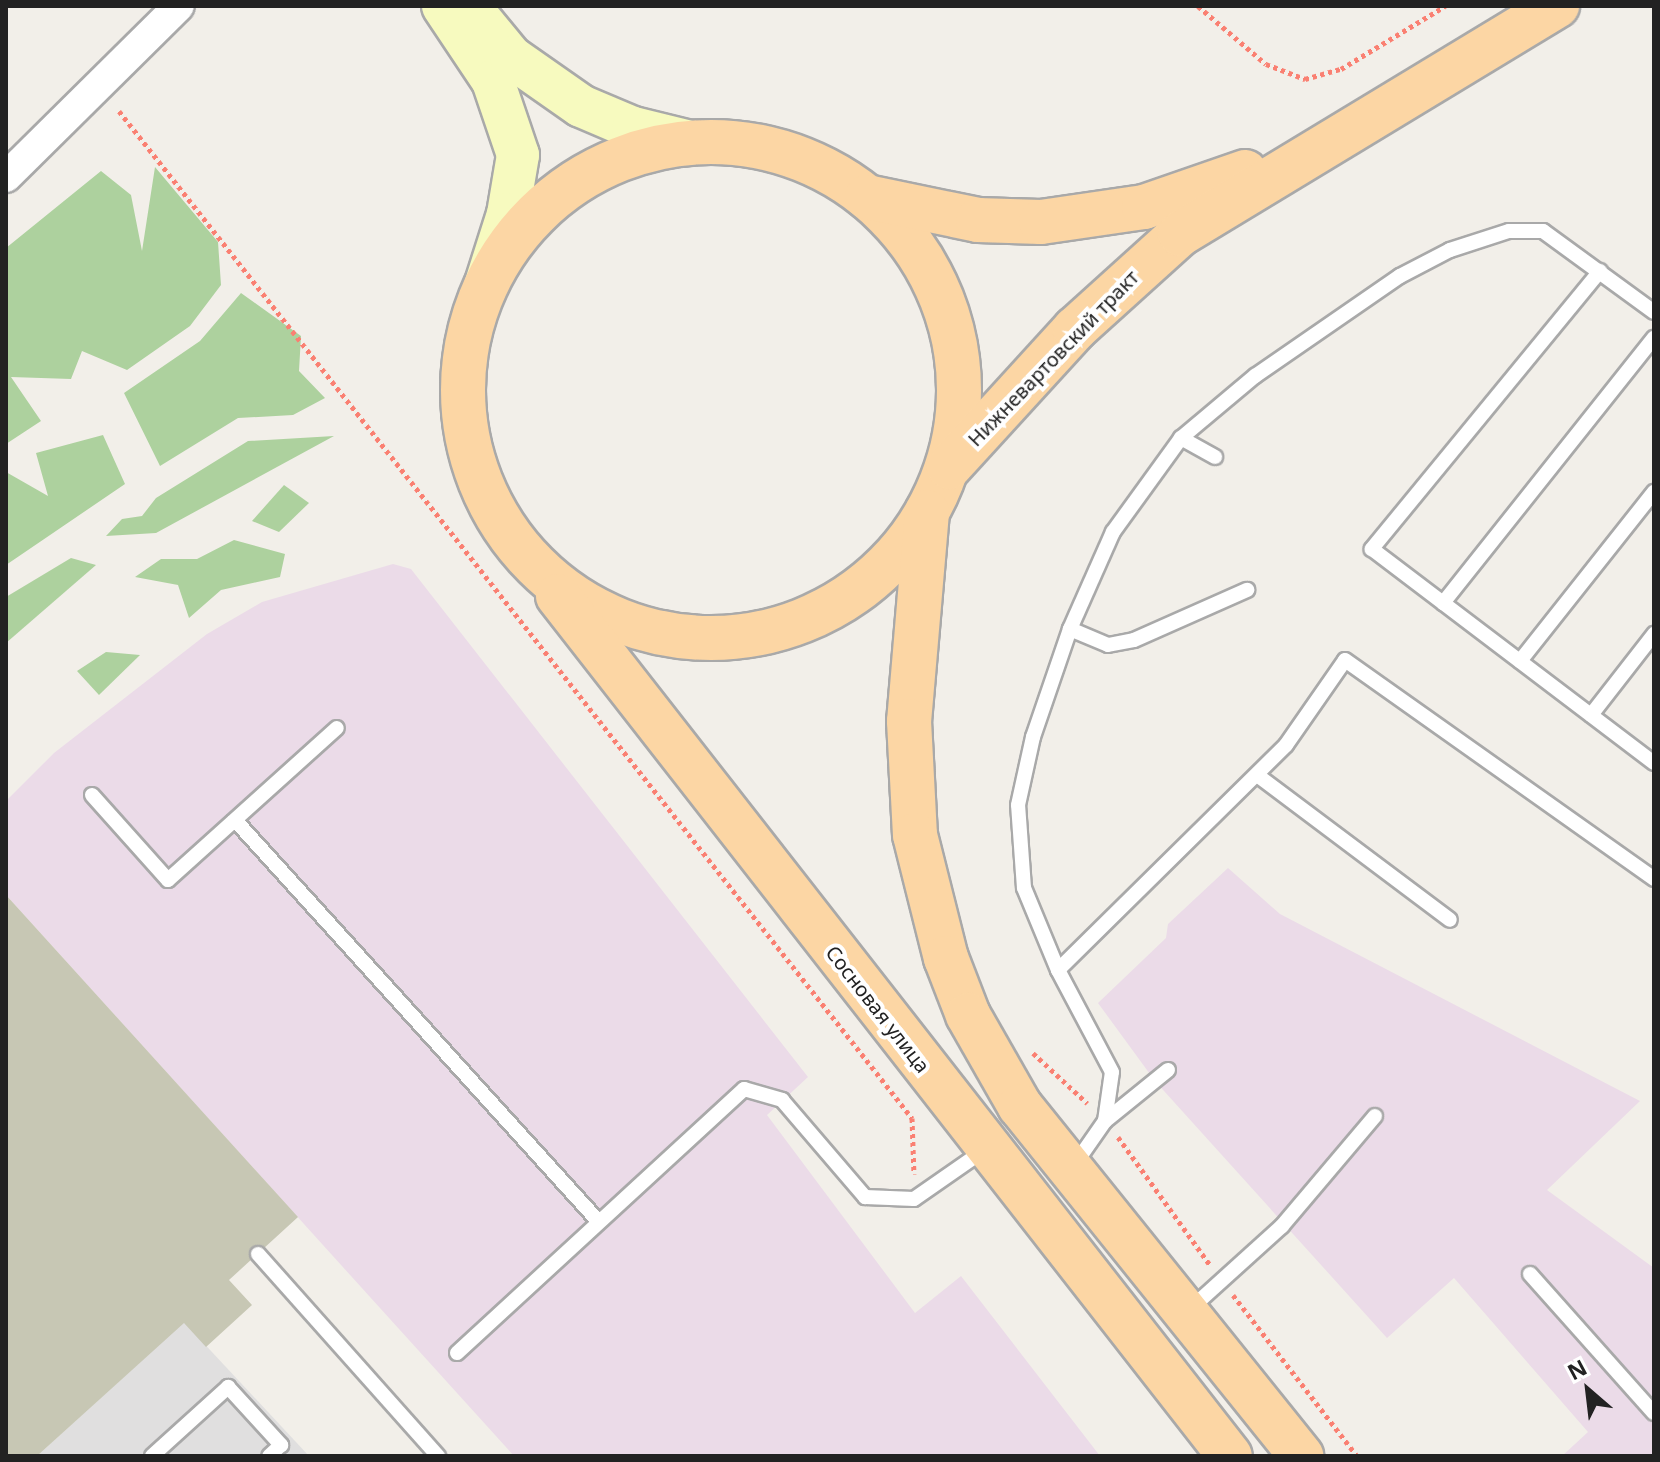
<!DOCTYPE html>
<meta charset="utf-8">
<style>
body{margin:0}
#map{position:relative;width:1660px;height:1462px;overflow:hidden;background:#f2efe9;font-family:"Noto Sans",sans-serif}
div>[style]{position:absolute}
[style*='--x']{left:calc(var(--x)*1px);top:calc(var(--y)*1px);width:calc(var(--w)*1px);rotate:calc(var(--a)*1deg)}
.residential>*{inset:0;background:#e0dfdf}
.industrial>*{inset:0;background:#ebdbe8}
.construction>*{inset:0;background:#c7c7b4}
.forest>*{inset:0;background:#add19e}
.path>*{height:5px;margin-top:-2.5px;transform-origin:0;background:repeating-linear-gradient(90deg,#fa8072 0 4px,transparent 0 8px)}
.roads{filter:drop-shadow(2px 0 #a9a9a9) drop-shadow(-2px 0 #a9a9a9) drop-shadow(0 2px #a9a9a9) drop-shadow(0 -2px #a9a9a9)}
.lane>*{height:14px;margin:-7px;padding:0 7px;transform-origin:7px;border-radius:7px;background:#fff}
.street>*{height:30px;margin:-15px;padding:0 15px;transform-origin:15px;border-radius:15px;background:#fff}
.secondary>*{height:42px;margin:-21px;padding:0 21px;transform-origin:21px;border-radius:21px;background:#f7fabf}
.primary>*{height:44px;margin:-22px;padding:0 22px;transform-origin:22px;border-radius:22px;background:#fcd6a4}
.primary>.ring{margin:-22px;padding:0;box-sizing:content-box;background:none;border:44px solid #fcd6a4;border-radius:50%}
span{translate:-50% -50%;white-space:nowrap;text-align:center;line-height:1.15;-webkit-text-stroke:8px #fff;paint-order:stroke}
.street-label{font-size:20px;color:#222}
.frame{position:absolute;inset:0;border:8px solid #222;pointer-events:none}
.north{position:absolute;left:1548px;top:1350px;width:80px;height:80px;-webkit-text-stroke:6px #fff;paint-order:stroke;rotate:332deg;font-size:22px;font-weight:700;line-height:32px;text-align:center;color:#222}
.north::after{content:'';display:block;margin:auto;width:28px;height:36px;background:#222;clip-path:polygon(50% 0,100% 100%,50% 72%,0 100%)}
</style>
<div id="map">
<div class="residential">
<div style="clip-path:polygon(184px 1322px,309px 1456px,37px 1456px)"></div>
</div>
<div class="industrial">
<div style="clip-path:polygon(393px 564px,411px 569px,808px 1077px,767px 1115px,915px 1313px,961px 1276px,1100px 1456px,514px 1456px,6px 895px,6px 801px,54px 753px,207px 634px,262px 602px)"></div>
<div style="clip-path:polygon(1228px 868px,1280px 914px,1640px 1101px,1547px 1190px,1654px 1268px,1654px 1456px,1562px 1456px,1588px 1432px,1454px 1278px,1387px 1338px,1155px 1081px,1098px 1003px,1166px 938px,1168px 924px)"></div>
</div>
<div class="construction">
<div style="clip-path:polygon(6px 895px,298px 1217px,229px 1280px,252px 1305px,206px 1347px,184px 1323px,37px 1456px,6px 1456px)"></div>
</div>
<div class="forest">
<div style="clip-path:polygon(155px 167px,218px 242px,221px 285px,190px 326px,127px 370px,82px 351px,71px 379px,11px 377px,41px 421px,6px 444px,6px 248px,101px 171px,131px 195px,142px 251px)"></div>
<div style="clip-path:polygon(241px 293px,301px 336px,299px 371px,325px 398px,293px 415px,238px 418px,160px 466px,124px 393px,200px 341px)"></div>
<div style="clip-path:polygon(103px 435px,125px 484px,6px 565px,6px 472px,48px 496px,36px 453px)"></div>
<div style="clip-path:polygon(334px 436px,156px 533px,106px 536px,122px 519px,142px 516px,156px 498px,248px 441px)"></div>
<div style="clip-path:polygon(284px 485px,309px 503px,279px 532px,252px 521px)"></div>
<div style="clip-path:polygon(234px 540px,285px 554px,280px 577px,221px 590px,189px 618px,178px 585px,135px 577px,161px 559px,197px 559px)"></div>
<div style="clip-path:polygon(71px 558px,96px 565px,6px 643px,6px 597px)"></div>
<div style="clip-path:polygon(106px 652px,140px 655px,99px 695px,77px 671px)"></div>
</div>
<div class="path">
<div style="--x:1198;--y:6;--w:89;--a:40.5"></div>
<div style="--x:1266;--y:64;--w:42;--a:21"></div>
<div style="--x:1305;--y:79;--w:37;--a:-16"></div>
<div style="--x:1341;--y:69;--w:122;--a:-31.2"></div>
<div style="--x:119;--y:111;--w:1282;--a:51.78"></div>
<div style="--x:912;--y:1118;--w:56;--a:88"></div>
<div style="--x:1033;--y:1053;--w:74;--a:42.8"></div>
<div style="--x:1118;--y:1137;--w:158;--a:54.3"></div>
<div style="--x:1233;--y:1295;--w:203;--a:52.4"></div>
</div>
<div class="roads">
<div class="lane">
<div style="--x:1600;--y:271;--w:360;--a:129.4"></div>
<div style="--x:1372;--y:549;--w:354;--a:37.2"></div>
<div style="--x:1181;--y:438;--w:39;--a:29"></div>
<div style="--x:1443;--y:603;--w:339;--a:-51.5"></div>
<div style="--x:1070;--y:629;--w:41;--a:22.8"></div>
<div style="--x:1108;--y:645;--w:26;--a:-11"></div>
<div style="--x:1134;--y:640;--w:124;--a:-23.9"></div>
<div style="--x:1520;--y:661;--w:216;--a:-51.6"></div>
<div style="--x:1591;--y:715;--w:103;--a:-52.1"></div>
<div style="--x:1257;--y:775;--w:241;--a:36.9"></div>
<div style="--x:92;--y:795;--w:114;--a:48.2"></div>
<div style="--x:168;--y:880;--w:227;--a:-42"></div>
<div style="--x:235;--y:820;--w:542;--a:47.84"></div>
<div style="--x:1058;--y:970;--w:320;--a:-44.6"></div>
<div style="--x:1286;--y:745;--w:103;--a:-55.2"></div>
<div style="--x:1345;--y:660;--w:379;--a:35.3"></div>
<div style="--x:1105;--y:1121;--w:81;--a:-39"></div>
<div style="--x:1075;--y:1164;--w:52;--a:-55.1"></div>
<div style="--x:1105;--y:1121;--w:49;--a:-81.9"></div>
<div style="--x:1112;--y:1072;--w:115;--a:-117.9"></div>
<div style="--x:1058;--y:970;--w:89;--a:-112.5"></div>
<div style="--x:1024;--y:888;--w:83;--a:-94.1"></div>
<div style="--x:1018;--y:805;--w:70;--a:-77.6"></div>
<div style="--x:1033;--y:737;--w:114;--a:-71.1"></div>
<div style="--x:1070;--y:629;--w:106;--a:-66.1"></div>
<div style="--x:1113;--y:532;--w:116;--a:-54.1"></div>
<div style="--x:1181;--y:438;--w:97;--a:-40"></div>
<div style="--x:1255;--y:376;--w:176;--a:-34.6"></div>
<div style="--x:1400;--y:276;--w:56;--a:-27.5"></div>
<div style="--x:1450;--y:250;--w:62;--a:-17.9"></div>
<div style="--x:1509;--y:231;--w:34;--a:0"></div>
<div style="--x:1543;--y:231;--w:137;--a:36.1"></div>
<div style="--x:258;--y:1254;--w:271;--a:48.3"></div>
<div style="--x:1530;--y:1274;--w:186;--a:48.3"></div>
<div style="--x:1189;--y:1310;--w:125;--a:-42.1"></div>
<div style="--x:1282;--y:1226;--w:144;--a:-49.8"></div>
<div style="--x:457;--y:1353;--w:390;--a:-42.6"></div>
<div style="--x:744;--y:1089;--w:40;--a:16"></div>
<div style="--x:782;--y:1100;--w:128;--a:49.4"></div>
<div style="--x:865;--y:1197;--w:49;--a:2.3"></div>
<div style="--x:914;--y:1199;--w:88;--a:-34.8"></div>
<div style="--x:152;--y:1456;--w:103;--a:-42.2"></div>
<div style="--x:228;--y:1387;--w:79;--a:47.6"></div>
<div style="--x:281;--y:1445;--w:16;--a:137"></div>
</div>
<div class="street">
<div style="--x:6;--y:177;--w:243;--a:-44.7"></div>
</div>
<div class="secondary">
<div style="--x:443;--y:6;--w:90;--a:56.3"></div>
<div style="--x:493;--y:81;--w:78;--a:71.3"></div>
<div style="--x:518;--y:155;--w:60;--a:99.6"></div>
<div style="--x:508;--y:214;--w:83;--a:107.6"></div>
<div style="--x:479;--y:18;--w:50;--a:50.6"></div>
<div style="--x:511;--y:57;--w:85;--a:35"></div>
<div style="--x:581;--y:106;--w:56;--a:22.9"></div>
<div style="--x:633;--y:128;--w:63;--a:13.8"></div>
</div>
<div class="primary">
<div class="ring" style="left:463px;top:142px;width:452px;height:452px"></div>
<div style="--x:867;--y:197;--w:113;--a:11.7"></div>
<div style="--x:978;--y:220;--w:63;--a:1.8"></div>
<div style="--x:1041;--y:222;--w:104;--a:-8.3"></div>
<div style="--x:1144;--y:207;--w:107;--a:-19.1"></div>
<div style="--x:949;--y:467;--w:187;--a:-47.6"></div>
<div style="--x:1075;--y:329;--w:142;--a:-42.1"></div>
<div style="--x:1180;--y:234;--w:441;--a:-31.2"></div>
<div style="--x:927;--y:512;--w:210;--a:94.9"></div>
<div style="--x:909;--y:721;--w:114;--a:87"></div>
<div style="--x:915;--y:835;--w:127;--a:75.9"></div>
<div style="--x:946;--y:958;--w:61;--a:68.9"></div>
<div style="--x:968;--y:1015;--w:105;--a:60.3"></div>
<div style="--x:1020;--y:1106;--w:449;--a:51.2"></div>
<div style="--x:558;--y:596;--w:1091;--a:52"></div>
</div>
</div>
<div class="street-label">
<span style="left:1053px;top:358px;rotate:-46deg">Нижневартовский тракт</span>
<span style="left:878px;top:1009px;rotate:52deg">Сосновая улица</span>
</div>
<div class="frame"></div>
<div class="north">N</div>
</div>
